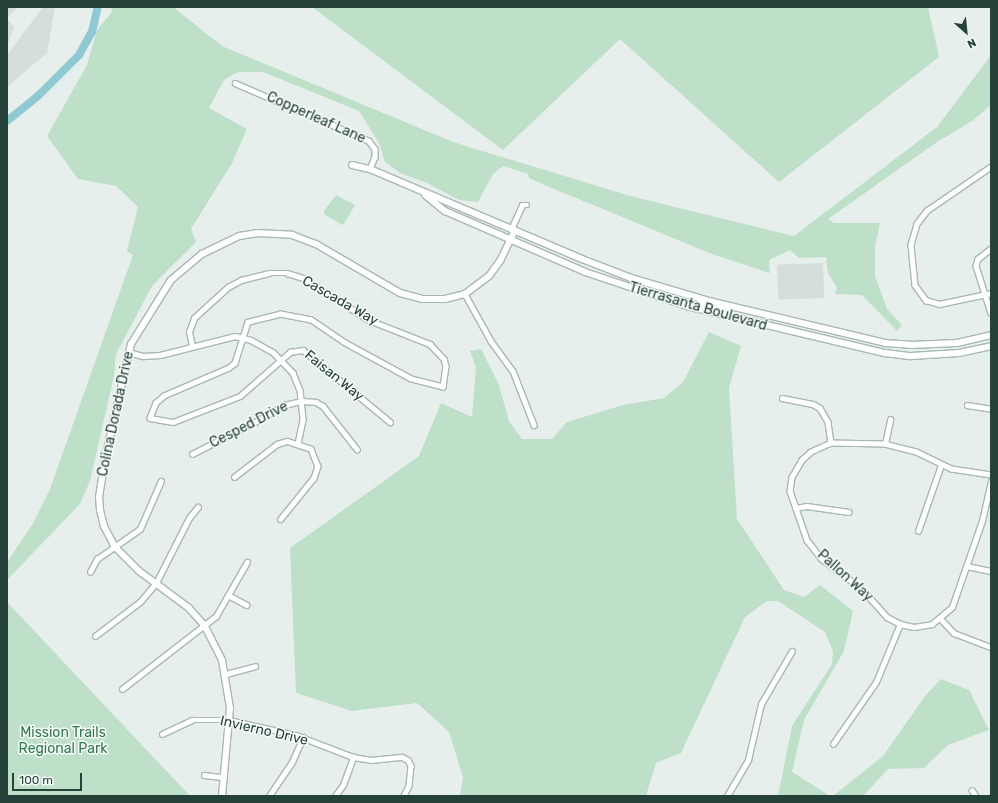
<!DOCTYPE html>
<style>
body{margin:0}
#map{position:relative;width:998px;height:803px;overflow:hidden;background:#e6efeb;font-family:Rubik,sans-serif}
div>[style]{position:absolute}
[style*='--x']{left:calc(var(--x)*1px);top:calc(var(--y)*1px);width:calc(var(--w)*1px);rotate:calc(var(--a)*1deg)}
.built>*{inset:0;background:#d4dfda;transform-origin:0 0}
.green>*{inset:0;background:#bfe0c8}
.river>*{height:8px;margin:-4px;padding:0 4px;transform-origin:4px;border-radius:4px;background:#8ec9d4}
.roads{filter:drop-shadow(1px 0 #a8b8b2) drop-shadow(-1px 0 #a8b8b2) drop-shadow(0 1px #a8b8b2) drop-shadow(0 -1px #a8b8b2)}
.street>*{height:4.5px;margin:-2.25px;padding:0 2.25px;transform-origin:2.25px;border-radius:2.25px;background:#fff}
.secondary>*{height:6px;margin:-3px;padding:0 3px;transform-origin:3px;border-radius:3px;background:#fff}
span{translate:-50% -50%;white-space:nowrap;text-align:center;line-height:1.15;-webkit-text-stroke:3px #f7fbf9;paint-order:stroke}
.street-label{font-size:14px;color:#24423a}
.park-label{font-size:14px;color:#2d7a4b}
.frame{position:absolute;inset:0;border:8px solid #24423a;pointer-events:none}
.north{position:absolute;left:946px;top:12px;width:40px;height:40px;-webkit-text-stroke:3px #f7fbf9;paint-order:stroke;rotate:153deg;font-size:11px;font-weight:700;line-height:16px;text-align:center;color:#24423a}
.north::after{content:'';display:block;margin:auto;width:14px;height:18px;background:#24423a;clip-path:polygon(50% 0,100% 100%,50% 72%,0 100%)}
.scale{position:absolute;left:12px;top:773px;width:70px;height:18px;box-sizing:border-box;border:2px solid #24423a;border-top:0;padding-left:5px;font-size:12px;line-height:14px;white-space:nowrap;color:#24423a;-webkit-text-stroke:3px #f7fbf9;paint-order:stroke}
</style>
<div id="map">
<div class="built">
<div style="clip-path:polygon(7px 7px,18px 7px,7px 18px,14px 27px,7px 47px)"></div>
<div style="clip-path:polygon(43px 7px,55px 7px,47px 53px,7px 87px,7px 55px)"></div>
<div style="left:823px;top:263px;width:35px;height:46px;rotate:88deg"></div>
</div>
<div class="green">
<div style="clip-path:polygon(111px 7px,173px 7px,222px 46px,453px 142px,630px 196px,794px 236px,937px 127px,991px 55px,991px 105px,972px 121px,937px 142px,828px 219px,834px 223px,880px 223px,875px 247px,875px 276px,887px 309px,902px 325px,897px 331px,862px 295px,835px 294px,837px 288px,828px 273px,826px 257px,799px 258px,790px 250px,769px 260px,770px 273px,712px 254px,542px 184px,529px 178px,528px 174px,503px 166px,493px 174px,478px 202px,459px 200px,427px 183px,400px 173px,385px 162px,379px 143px,359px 111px,263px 72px,238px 72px,224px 80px,209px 108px,247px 129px,232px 163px,191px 229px,196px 242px,152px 286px,116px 354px,114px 376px,90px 481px,80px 504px,7px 580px,7px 562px,32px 525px,50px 489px,133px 255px,127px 251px,138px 207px,116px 186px,78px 179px,47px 136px,87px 65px,97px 30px,112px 12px)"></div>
<div style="clip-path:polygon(312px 7px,928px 7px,939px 57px,779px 182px,620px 39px,503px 150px)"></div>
<div style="clip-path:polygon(336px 195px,355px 205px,343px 225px,325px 215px,324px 211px)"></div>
<div style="clip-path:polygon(709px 332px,741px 346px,729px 388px,737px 519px,784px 590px,804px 597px,820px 585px,853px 611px,844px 651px,804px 720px,792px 772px,830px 796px,778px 796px,792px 726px,832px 664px,833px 652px,825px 632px,778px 601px,767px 601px,745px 617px,681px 753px,656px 763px,646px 796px,460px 796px,463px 777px,449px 732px,417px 703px,352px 711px,296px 693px,290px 548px,419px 456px,441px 403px,472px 417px,476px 367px,470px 351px,481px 349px,499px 385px,509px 421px,522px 439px,552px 439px,567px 422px,623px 405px,664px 398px,683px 382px)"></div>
<div style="clip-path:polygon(7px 602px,190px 796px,7px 796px)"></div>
<div style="clip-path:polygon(941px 679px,969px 690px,989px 730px,948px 745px,924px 768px,888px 769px,863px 796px,833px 796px,883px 756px,925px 696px)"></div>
</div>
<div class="river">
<div style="--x:7;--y:121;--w:40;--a:-39"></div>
<div style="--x:38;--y:96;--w:58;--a:-45"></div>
<div style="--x:79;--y:55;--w:26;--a:-61"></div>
<div style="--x:92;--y:32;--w:26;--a:-77"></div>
</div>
<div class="roads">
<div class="street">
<div style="--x:235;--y:83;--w:146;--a:23.4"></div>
<div style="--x:369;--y:141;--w:10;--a:53"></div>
<div style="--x:375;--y:149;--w:8;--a:90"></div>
<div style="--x:375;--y:157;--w:13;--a:113"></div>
<div style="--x:991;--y:167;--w:78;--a:145.5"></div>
<div style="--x:927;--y:211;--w:16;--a:128"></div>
<div style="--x:917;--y:224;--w:22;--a:106"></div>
<div style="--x:911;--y:245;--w:40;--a:84.3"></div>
<div style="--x:915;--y:285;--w:19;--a:54"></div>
<div style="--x:926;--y:300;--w:14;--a:17"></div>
<div style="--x:939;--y:304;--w:53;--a:-11.9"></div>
<div style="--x:511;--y:229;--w:26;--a:-65"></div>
<div style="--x:522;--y:205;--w:5;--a:0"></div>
<div style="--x:991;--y:249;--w:16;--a:142"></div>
<div style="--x:978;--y:259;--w:7;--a:106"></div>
<div style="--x:976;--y:266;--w:49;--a:72.3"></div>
<div style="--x:465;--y:294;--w:54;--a:61"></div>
<div style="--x:491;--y:341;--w:37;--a:54"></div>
<div style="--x:513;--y:371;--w:58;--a:68.7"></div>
<div style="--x:192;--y:346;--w:14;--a:-102"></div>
<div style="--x:189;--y:332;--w:15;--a:-70"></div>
<div style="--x:194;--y:318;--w:46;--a:-42.4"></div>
<div style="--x:228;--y:287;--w:15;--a:-28"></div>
<div style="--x:241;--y:280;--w:29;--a:-14"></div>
<div style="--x:269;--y:273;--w:18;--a:0"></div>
<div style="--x:287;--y:273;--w:17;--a:17"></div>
<div style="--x:303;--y:278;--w:78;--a:32.5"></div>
<div style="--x:369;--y:320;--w:66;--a:21.5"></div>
<div style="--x:430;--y:344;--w:21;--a:47"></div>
<div style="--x:444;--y:359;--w:7;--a:74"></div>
<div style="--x:446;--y:366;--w:21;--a:98"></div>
<div style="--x:443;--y:387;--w:33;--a:-166"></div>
<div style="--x:411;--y:379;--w:75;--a:-151.4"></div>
<div style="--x:345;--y:343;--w:41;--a:-145.9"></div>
<div style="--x:311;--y:320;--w:31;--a:-169"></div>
<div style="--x:281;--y:314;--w:34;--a:166"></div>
<div style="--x:248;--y:322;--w:43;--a:107.6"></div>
<div style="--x:235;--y:363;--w:8;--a:140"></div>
<div style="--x:229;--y:368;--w:71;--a:156.7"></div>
<div style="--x:164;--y:396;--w:11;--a:139"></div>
<div style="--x:156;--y:403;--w:16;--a:112"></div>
<div style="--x:150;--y:418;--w:23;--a:10"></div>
<div style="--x:173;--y:422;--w:72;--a:-21.2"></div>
<div style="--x:240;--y:396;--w:67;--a:-41.3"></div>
<div style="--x:290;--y:352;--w:13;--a:-9"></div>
<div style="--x:303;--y:350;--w:113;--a:39.6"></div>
<div style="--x:128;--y:352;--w:16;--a:15"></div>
<div style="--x:143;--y:356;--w:17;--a:-3"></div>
<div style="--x:160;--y:355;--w:77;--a:-14.2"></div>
<div style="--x:235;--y:336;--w:16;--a:14"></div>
<div style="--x:251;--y:340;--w:25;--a:29"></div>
<div style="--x:273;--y:352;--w:29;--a:46"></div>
<div style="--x:293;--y:373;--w:18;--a:68"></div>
<div style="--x:300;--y:390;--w:30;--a:84"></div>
<div style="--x:303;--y:420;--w:24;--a:102"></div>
<div style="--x:782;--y:398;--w:32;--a:11"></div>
<div style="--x:813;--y:404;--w:8;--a:30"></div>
<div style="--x:820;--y:408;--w:16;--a:60"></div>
<div style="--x:828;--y:422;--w:21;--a:82"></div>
<div style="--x:967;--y:405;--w:24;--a:9"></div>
<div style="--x:885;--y:444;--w:25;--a:-78"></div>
<div style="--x:192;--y:454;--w:75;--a:-26.9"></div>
<div style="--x:259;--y:420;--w:29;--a:-31"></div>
<div style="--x:284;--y:405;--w:18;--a:-13"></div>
<div style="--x:302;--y:401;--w:14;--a:4"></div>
<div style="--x:316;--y:402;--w:8;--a:30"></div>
<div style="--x:323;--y:406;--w:55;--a:51.7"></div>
<div style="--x:991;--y:475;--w:40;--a:-171.5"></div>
<div style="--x:951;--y:469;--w:39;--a:-154"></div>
<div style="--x:916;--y:452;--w:32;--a:-166"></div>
<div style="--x:885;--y:444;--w:54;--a:-178.9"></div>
<div style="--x:831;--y:443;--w:22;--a:156"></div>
<div style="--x:811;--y:452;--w:12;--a:138"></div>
<div style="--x:802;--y:460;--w:20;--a:120"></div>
<div style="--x:792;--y:477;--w:14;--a:98"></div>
<div style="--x:790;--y:491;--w:52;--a:70.9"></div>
<div style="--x:807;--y:540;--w:24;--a:52"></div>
<div style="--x:822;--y:559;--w:49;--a:36.6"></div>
<div style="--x:861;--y:588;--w:39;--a:48"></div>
<div style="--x:887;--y:617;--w:15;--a:28"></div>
<div style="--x:900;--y:624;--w:14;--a:12"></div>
<div style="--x:914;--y:627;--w:18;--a:-9"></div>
<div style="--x:932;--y:624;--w:26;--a:-40"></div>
<div style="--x:952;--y:607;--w:91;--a:-70.8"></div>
<div style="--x:982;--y:521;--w:41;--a:-77.3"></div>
<div style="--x:234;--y:477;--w:54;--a:-37.5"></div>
<div style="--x:277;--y:444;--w:10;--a:-17"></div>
<div style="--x:287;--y:441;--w:25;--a:18"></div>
<div style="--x:311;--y:449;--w:18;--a:68"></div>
<div style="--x:318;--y:466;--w:13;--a:108"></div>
<div style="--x:314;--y:478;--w:53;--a:128.8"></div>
<div style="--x:795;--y:508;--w:12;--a:-9"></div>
<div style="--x:807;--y:506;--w:42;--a:8.1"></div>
<div style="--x:918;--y:531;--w:70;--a:-70.8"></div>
<div style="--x:967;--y:566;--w:25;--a:12"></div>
<div style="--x:90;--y:572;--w:15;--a:-62"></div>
<div style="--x:97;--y:559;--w:52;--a:-34.9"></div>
<div style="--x:140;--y:529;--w:52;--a:-66.4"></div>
<div style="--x:228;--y:595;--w:21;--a:28"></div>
<div style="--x:941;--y:619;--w:19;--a:47"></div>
<div style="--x:954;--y:633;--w:40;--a:21"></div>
<div style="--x:95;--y:636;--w:56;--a:-37.1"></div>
<div style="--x:140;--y:602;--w:25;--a:-50"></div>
<div style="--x:156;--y:583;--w:73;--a:-63.1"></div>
<div style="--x:189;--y:518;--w:14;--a:-51"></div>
<div style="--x:226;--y:674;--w:30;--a:-15"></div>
<div style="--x:122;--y:689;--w:119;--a:-37.8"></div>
<div style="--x:216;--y:616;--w:62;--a:-60.1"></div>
<div style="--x:162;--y:734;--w:33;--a:-25"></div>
<div style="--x:192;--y:720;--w:37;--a:0"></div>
<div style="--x:229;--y:720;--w:69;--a:12.6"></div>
<div style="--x:296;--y:735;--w:61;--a:21.1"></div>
<div style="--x:353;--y:757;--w:18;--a:9"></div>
<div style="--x:371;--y:760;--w:31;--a:-6"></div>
<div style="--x:402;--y:757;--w:7;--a:27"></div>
<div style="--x:408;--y:760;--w:7;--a:63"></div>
<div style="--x:411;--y:766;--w:20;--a:96"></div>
<div style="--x:409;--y:786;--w:11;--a:117"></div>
<div style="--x:833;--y:744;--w:75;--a:-55.3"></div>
<div style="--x:876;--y:682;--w:63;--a:-67.5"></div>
<div style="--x:204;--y:775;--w:20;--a:6"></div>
<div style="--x:972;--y:790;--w:7;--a:56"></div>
<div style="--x:269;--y:796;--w:41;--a:-55.9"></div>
<div style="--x:292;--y:762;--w:27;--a:-66"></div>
<div style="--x:335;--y:796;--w:14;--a:-54"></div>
<div style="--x:343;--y:785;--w:30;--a:-70"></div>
<div style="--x:727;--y:796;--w:42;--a:-59.7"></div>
<div style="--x:748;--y:760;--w:57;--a:-76.9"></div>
<div style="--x:761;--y:704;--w:61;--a:-59.7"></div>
</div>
<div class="secondary">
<div style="--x:352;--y:165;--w:18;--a:13"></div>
<div style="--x:370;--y:169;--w:230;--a:23"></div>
<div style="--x:582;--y:259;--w:53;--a:21.2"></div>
<div style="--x:631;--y:278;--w:81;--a:16.4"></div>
<div style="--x:709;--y:301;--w:181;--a:13.4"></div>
<div style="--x:885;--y:343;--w:26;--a:4"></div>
<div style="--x:911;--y:345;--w:46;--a:-2.5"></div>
<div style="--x:957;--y:343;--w:35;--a:-13"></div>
<div style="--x:425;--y:195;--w:26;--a:39"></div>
<div style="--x:445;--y:211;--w:153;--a:23.5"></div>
<div style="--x:585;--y:272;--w:108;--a:18.4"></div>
<div style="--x:687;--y:306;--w:204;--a:13.4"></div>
<div style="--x:885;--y:353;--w:26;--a:7"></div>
<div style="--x:911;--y:356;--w:48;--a:-3.6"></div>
<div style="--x:959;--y:353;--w:33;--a:-12"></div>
<div style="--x:695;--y:308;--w:6;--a:-39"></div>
<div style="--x:700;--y:304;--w:24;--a:12"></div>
<div style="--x:723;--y:309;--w:8;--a:-7"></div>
<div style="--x:222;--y:796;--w:88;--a:-84.8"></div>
<div style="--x:230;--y:708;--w:49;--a:-99.5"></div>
<div style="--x:222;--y:660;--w:38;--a:-117"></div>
<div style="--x:205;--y:626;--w:24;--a:-132"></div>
<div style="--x:189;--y:608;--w:62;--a:-143.5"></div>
<div style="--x:139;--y:571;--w:34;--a:-135"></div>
<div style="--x:115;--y:547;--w:24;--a:-118"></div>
<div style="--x:104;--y:526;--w:16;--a:-104"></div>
<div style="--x:100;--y:510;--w:13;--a:-94"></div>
<div style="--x:99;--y:497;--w:44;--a:-80.8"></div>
<div style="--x:106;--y:454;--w:113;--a:-77.2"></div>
<div style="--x:131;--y:344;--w:75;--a:-58"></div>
<div style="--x:171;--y:280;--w:40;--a:-40"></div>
<div style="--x:202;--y:254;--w:41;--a:-25.9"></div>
<div style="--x:239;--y:236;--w:18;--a:-9"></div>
<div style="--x:257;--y:233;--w:35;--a:3"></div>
<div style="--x:292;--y:235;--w:26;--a:21"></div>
<div style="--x:316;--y:244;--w:97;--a:30.3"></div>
<div style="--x:400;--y:293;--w:23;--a:15"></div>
<div style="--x:422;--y:299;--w:23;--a:0"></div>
<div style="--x:445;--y:299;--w:21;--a:-14"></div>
<div style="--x:465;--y:294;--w:30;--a:-37"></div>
<div style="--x:489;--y:276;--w:19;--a:-54"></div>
<div style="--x:500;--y:261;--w:34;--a:-64"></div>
</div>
</div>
<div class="street-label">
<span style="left:316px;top:118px;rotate:24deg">Copperleaf Lane</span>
<span style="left:340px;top:301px;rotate:30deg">Cascada Way</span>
<span style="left:698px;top:307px;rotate:16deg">Tierrasanta Boulevard</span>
<span style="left:334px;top:376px;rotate:39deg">Faisan Way</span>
<span style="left:116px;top:414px;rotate:-78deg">Colina Dorada Drive</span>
<span style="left:249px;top:425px;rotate:-27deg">Cesped Drive</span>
<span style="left:845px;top:576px;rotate:42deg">Pallon Way</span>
<span style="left:264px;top:731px;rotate:13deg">Invierno Drive</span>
</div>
<div class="park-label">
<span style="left:63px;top:741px">Mission Trails<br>Regional Park</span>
</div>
<div class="frame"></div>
<div class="north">N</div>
<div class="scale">100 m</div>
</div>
